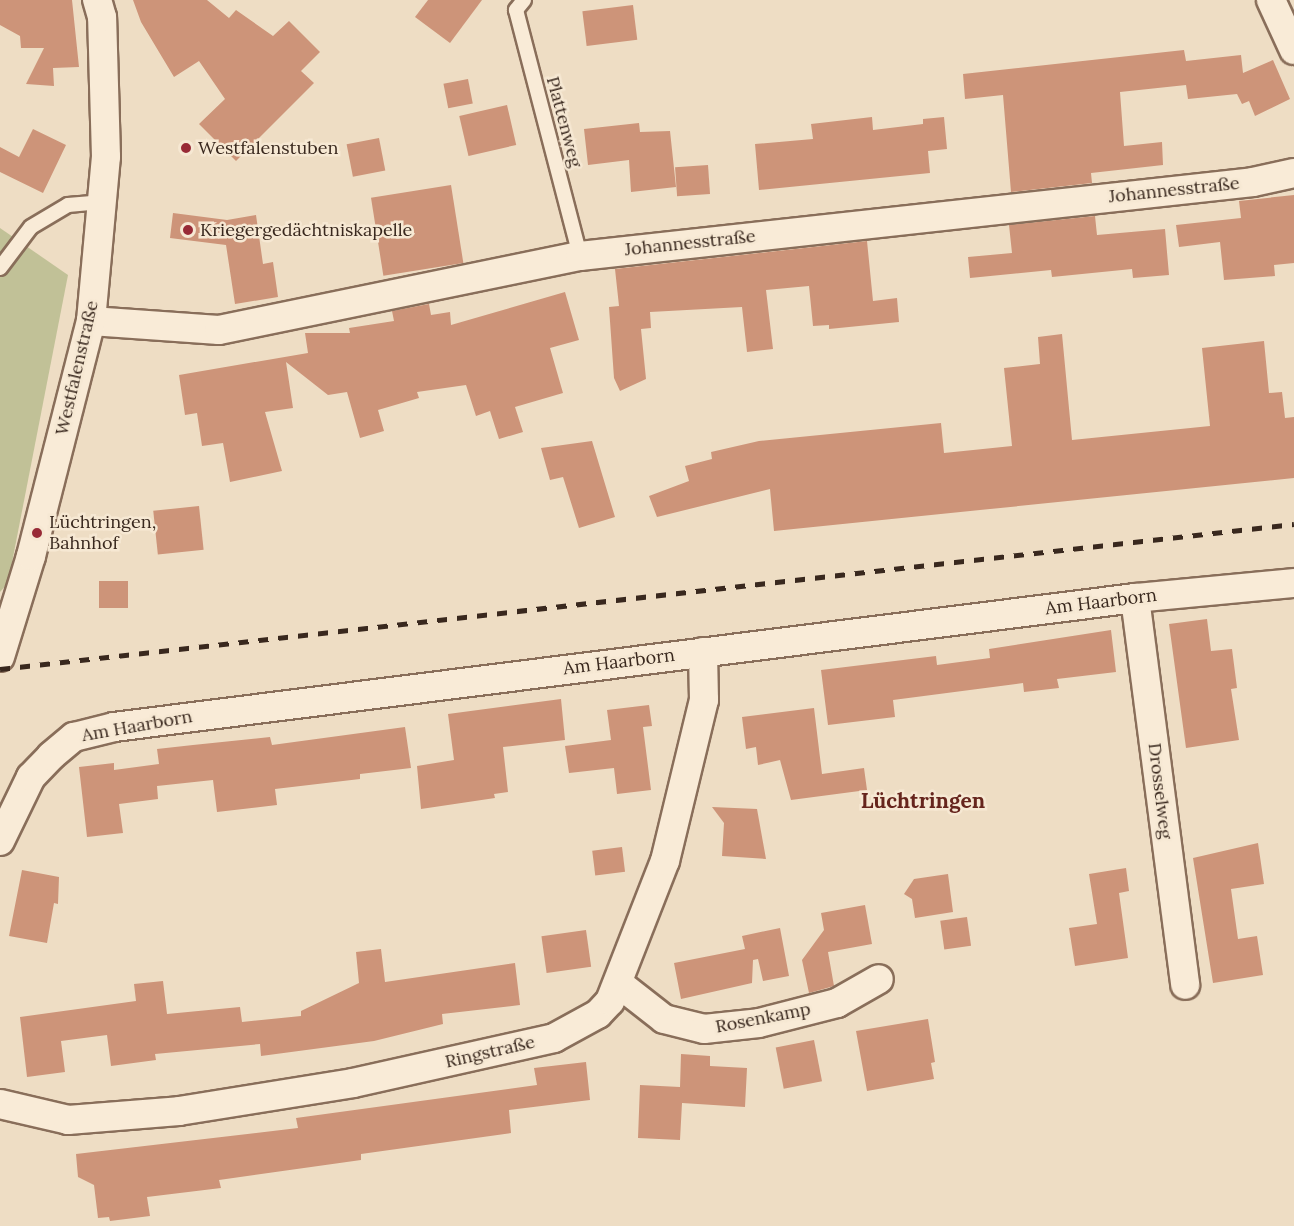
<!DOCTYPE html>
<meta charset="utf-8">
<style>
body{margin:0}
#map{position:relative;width:1294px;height:1226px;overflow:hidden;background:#eeddc4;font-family:Lora,serif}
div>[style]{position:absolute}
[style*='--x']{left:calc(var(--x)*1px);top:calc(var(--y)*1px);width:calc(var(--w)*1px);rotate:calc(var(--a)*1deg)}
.cemetery>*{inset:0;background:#c1c197}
.building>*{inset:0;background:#cd9479;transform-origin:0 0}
.roads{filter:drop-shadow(2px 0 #896e5a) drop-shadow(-2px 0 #896e5a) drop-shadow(0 2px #896e5a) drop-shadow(0 -2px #896e5a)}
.lane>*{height:14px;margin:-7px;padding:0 7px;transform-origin:7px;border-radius:7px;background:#f9ebd7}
.street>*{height:28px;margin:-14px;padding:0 14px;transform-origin:14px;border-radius:14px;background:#f9ebd7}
.rail>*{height:4.5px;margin-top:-2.25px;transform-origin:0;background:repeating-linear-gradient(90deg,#39281e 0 10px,transparent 0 20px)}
.dots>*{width:16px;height:16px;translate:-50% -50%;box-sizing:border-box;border:3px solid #f6e8d3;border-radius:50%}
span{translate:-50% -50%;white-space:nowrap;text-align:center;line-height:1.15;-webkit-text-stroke:5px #f6e8d3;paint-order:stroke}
.street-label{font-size:18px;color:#39281e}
.poi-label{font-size:18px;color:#39281e}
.left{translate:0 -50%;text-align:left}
.quarter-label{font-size:21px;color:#66251d;font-weight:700}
</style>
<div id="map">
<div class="cemetery">
<div style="clip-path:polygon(0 228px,68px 275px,8px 583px,0 592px)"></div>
</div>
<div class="building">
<div style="clip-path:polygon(0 0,72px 0,79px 67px,53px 68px,54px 86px,26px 84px,44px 48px,21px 48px,20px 36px,0 25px)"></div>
<div style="clip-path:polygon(133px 0,207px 0,229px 18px,236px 10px,273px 36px,289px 21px,320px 52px,301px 71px,314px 83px,236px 161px,199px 124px,225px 99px,199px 61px,174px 77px,141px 22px)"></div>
<div style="clip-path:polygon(428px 0,482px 0,450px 43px,415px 17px)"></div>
<div style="left:633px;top:5px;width:35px;height:51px;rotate:83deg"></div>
<div style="clip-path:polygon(1184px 50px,1186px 61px,1241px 55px,1243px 73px,1273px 60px,1290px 99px,1255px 116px,1249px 101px,1242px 104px,1237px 94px,1188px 99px,1186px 85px,1120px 92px,1124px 146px,1162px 142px,1163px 165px,1091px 173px,1092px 183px,1011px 192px,1003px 95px,965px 99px,963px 74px)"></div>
<div style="left:468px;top:79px;width:25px;height:25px;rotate:79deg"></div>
<div style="left:507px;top:105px;width:41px;height:49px;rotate:77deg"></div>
<div style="clip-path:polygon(872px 117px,873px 130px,923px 124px,923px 119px,944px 117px,947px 149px,928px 151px,930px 173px,759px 190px,755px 144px,813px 139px,811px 124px)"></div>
<div style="clip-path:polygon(639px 123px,640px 132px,670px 131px,676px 187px,631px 192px,629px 160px,588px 165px,584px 129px)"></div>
<div style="clip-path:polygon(33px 129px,66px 145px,43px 193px,0 172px,0 147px,19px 157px)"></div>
<div style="left:379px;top:138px;width:33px;height:33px;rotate:79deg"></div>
<div style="left:708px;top:165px;width:29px;height:33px;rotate:86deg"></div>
<div style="left:451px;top:185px;width:79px;height:81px;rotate:81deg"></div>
<div style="clip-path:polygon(1294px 195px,1294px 263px,1274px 265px,1275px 276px,1224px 280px,1220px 242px,1179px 247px,1176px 225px,1241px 218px,1239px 201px)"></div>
<div style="clip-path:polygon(173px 213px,227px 220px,256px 215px,263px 264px,273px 262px,278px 297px,235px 304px,226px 245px,170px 238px)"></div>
<div style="clip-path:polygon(1095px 216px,1097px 235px,1165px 229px,1169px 275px,1133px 278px,1132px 269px,1052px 277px,1051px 270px,970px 278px,968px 257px,1012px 253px,1009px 225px)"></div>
<div style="clip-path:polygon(867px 241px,873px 301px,897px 298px,899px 322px,829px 329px,829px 325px,813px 326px,809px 286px,766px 290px,773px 349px,747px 352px,742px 307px,650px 312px,651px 328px,641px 329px,646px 379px,620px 391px,614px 378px,609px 307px,619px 306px,615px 269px)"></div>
<div style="clip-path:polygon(565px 292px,579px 340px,550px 348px,563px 393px,515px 407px,523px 432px,499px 439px,490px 411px,476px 416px,466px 385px,417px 392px,419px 398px,378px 410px,384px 431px,360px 438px,347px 392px,328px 395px,286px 362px,293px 408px,265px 412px,282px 471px,230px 482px,223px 443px,202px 446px,197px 413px,185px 415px,179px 375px,308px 353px,305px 333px,350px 333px,349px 328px,394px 321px,392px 311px,429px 304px,431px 315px,450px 312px,451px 325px)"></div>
<div style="clip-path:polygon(1062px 334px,1072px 440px,1210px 426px,1202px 348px,1264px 341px,1269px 393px,1282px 392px,1285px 418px,1294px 417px,1294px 478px,774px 531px,770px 489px,657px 517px,649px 496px,689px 481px,685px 466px,712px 459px,711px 452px,759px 441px,941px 423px,944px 453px,1012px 446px,1004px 368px,1040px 364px,1038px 337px)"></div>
<div style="clip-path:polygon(592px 441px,615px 517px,579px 528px,563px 477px,550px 480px,541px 448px)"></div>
<div style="left:199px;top:506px;width:44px;height:46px;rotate:84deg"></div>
<div style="left:99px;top:581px;width:29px;height:27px"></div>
<div style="clip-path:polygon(1207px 619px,1211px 651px,1232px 649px,1237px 688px,1231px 689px,1239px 740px,1186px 748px,1169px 624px)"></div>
<div style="clip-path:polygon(1111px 630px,1116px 672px,1057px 679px,1059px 688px,1024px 692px,1023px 683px,893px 700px,895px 717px,828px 725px,821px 670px,936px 656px,937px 665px,990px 658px,989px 649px)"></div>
<div style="clip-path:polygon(561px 699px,565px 740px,503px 747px,508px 792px,494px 794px,495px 798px,421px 809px,417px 766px,454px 760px,448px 714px)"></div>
<div style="clip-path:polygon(649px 705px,652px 726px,643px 727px,651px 790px,617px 794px,614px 768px,569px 773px,565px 746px,611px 740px,607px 710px)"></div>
<div style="clip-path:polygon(814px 708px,822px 774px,864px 768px,867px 790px,791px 800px,780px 760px,758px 765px,756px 747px,746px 749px,742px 717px)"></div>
<div style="clip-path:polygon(405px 727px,411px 768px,360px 774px,360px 779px,275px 789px,277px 805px,217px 812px,213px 780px,157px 786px,158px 799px,119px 804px,123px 833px,87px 837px,79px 767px,114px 763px,114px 770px,159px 764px,157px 749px,193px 745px,270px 737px,272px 745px)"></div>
<div style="clip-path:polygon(712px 807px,757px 809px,766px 859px,722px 856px,724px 823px)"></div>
<div style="clip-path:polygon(1258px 843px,1264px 884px,1231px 889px,1238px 939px,1257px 936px,1263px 975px,1213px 983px,1193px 858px)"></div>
<div style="left:622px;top:847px;width:25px;height:30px;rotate:83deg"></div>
<div style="clip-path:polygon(1126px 868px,1129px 891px,1119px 893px,1128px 958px,1075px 966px,1069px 928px,1097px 924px,1089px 874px)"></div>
<div style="clip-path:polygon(22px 870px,59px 877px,58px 904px,54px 903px,47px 943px,9px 936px)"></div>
<div style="clip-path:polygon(948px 874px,953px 912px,915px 918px,912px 899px,904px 894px,914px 879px)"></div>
<div style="clip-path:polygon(865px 905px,872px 944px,828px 952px,834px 986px,809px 993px,802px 960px,824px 930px,821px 913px)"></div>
<div style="left:967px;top:917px;width:29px;height:27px;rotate:82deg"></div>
<div style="clip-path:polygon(780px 928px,789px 976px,763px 981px,758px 959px,753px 960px,752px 983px,681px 999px,674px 963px,745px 949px,742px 936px)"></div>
<div style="left:586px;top:930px;width:37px;height:45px;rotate:82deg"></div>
<div style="clip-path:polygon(381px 949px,385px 982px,515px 963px,520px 1005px,442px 1014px,443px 1024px,374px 1041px,261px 1056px,260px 1044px,155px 1054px,156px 1060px,111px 1066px,107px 1035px,61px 1041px,65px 1072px,27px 1077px,20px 1017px,136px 1001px,134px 984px,163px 981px,167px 1014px,240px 1007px,242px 1022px,301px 1016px,301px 1011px,359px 983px,356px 952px)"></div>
<div style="clip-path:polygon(928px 1019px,935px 1062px,931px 1063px,934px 1079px,867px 1091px,856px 1031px)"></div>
<div style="left:814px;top:1040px;width:42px;height:39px;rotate:79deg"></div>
<div style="clip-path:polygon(681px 1054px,710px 1056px,710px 1066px,747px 1068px,745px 1107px,682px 1103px,680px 1140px,638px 1138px,640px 1085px,680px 1087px)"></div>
<div style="clip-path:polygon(586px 1062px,590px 1100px,509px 1110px,511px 1133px,361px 1154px,361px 1160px,219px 1180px,221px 1188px,147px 1197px,150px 1216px,110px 1221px,109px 1217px,98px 1218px,94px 1185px,78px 1177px,76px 1154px,298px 1128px,296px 1118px,537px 1085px,534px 1068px)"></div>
</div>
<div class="roads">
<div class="lane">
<div style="--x:524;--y:0;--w:13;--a:129"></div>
<div style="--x:516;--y:10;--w:254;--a:75.4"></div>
<div style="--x:0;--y:268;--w:51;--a:-52.9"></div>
<div style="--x:31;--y:227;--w:43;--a:-30.7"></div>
<div style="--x:68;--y:205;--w:36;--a:-5"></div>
</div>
<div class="street">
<div style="--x:1271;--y:0;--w:55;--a:65.3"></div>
<div style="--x:91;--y:321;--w:128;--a:4"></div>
<div style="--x:219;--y:330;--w:369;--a:-11.6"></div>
<div style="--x:580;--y:256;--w:677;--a:-6.27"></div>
<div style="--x:1253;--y:182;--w:42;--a:-12.4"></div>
<div style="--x:1135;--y:598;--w:390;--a:82.6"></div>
<div style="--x:0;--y:657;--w:106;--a:-72.9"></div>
<div style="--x:31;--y:556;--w:243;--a:-75.7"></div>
<div style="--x:91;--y:321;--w:165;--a:-84.8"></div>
<div style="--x:106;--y:157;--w:140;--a:-91.6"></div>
<div style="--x:102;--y:17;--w:18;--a:-106"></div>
<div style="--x:0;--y:841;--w:71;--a:-64.2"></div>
<div style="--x:31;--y:777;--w:29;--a:-46"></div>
<div style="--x:51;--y:756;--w:30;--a:-40"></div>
<div style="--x:74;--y:737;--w:41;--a:-14"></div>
<div style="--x:114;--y:727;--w:1029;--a:-7.2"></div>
<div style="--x:1135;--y:598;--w:160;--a:-5.4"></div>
<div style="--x:618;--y:983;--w:58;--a:38"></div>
<div style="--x:664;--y:1019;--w:41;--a:14"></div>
<div style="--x:704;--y:1029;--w:55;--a:-6.2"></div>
<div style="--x:759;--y:1023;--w:81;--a:-14.4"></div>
<div style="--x:837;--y:1003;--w:48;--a:-29.7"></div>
<div style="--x:0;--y:1104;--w:70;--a:13.2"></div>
<div style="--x:68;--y:1120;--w:111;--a:-4.6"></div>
<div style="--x:179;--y:1111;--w:176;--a:-9.1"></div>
<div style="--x:353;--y:1083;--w:206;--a:-12.6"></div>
<div style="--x:554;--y:1038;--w:50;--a:-28.6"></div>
<div style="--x:598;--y:1014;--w:18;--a:-47"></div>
<div style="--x:610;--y:1001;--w:150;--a:-68.6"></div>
<div style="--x:665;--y:861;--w:166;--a:-76.4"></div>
<div style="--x:704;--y:700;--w:48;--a:-91.2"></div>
</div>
</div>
<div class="rail">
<div style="--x:0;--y:669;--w:1302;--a:-6.39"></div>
</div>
<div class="dots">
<div style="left:186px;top:148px;background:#982a36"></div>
<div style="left:188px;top:230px;background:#982a36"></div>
<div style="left:37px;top:533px;background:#982a36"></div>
</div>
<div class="street-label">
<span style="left:564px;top:122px;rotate:75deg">Plattenweg</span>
<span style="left:1174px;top:190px;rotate:-6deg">Johannesstraße</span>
<span style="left:690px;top:243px;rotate:-6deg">Johannesstraße</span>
<span style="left:77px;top:368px;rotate:-77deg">Westfalenstraße</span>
<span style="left:1101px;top:602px;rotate:-7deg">Am Haarborn</span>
<span style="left:619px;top:662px;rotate:-7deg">Am Haarborn</span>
<span style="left:137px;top:726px;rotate:-10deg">Am Haarborn</span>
<span style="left:1160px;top:791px;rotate:83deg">Drosselweg</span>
<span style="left:763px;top:1018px;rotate:-11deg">Rosenkamp</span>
<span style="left:490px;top:1052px;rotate:-13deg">Ringstraße</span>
</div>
<div class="poi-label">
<span class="left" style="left:198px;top:148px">Westfalenstuben</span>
<span class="left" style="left:200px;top:230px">Kriegergedächtniskapelle</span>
<span class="left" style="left:49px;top:533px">Lüchtringen,<br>Bahnhof</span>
</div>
<div class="quarter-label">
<span style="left:923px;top:801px">Lüchtringen</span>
</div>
</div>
